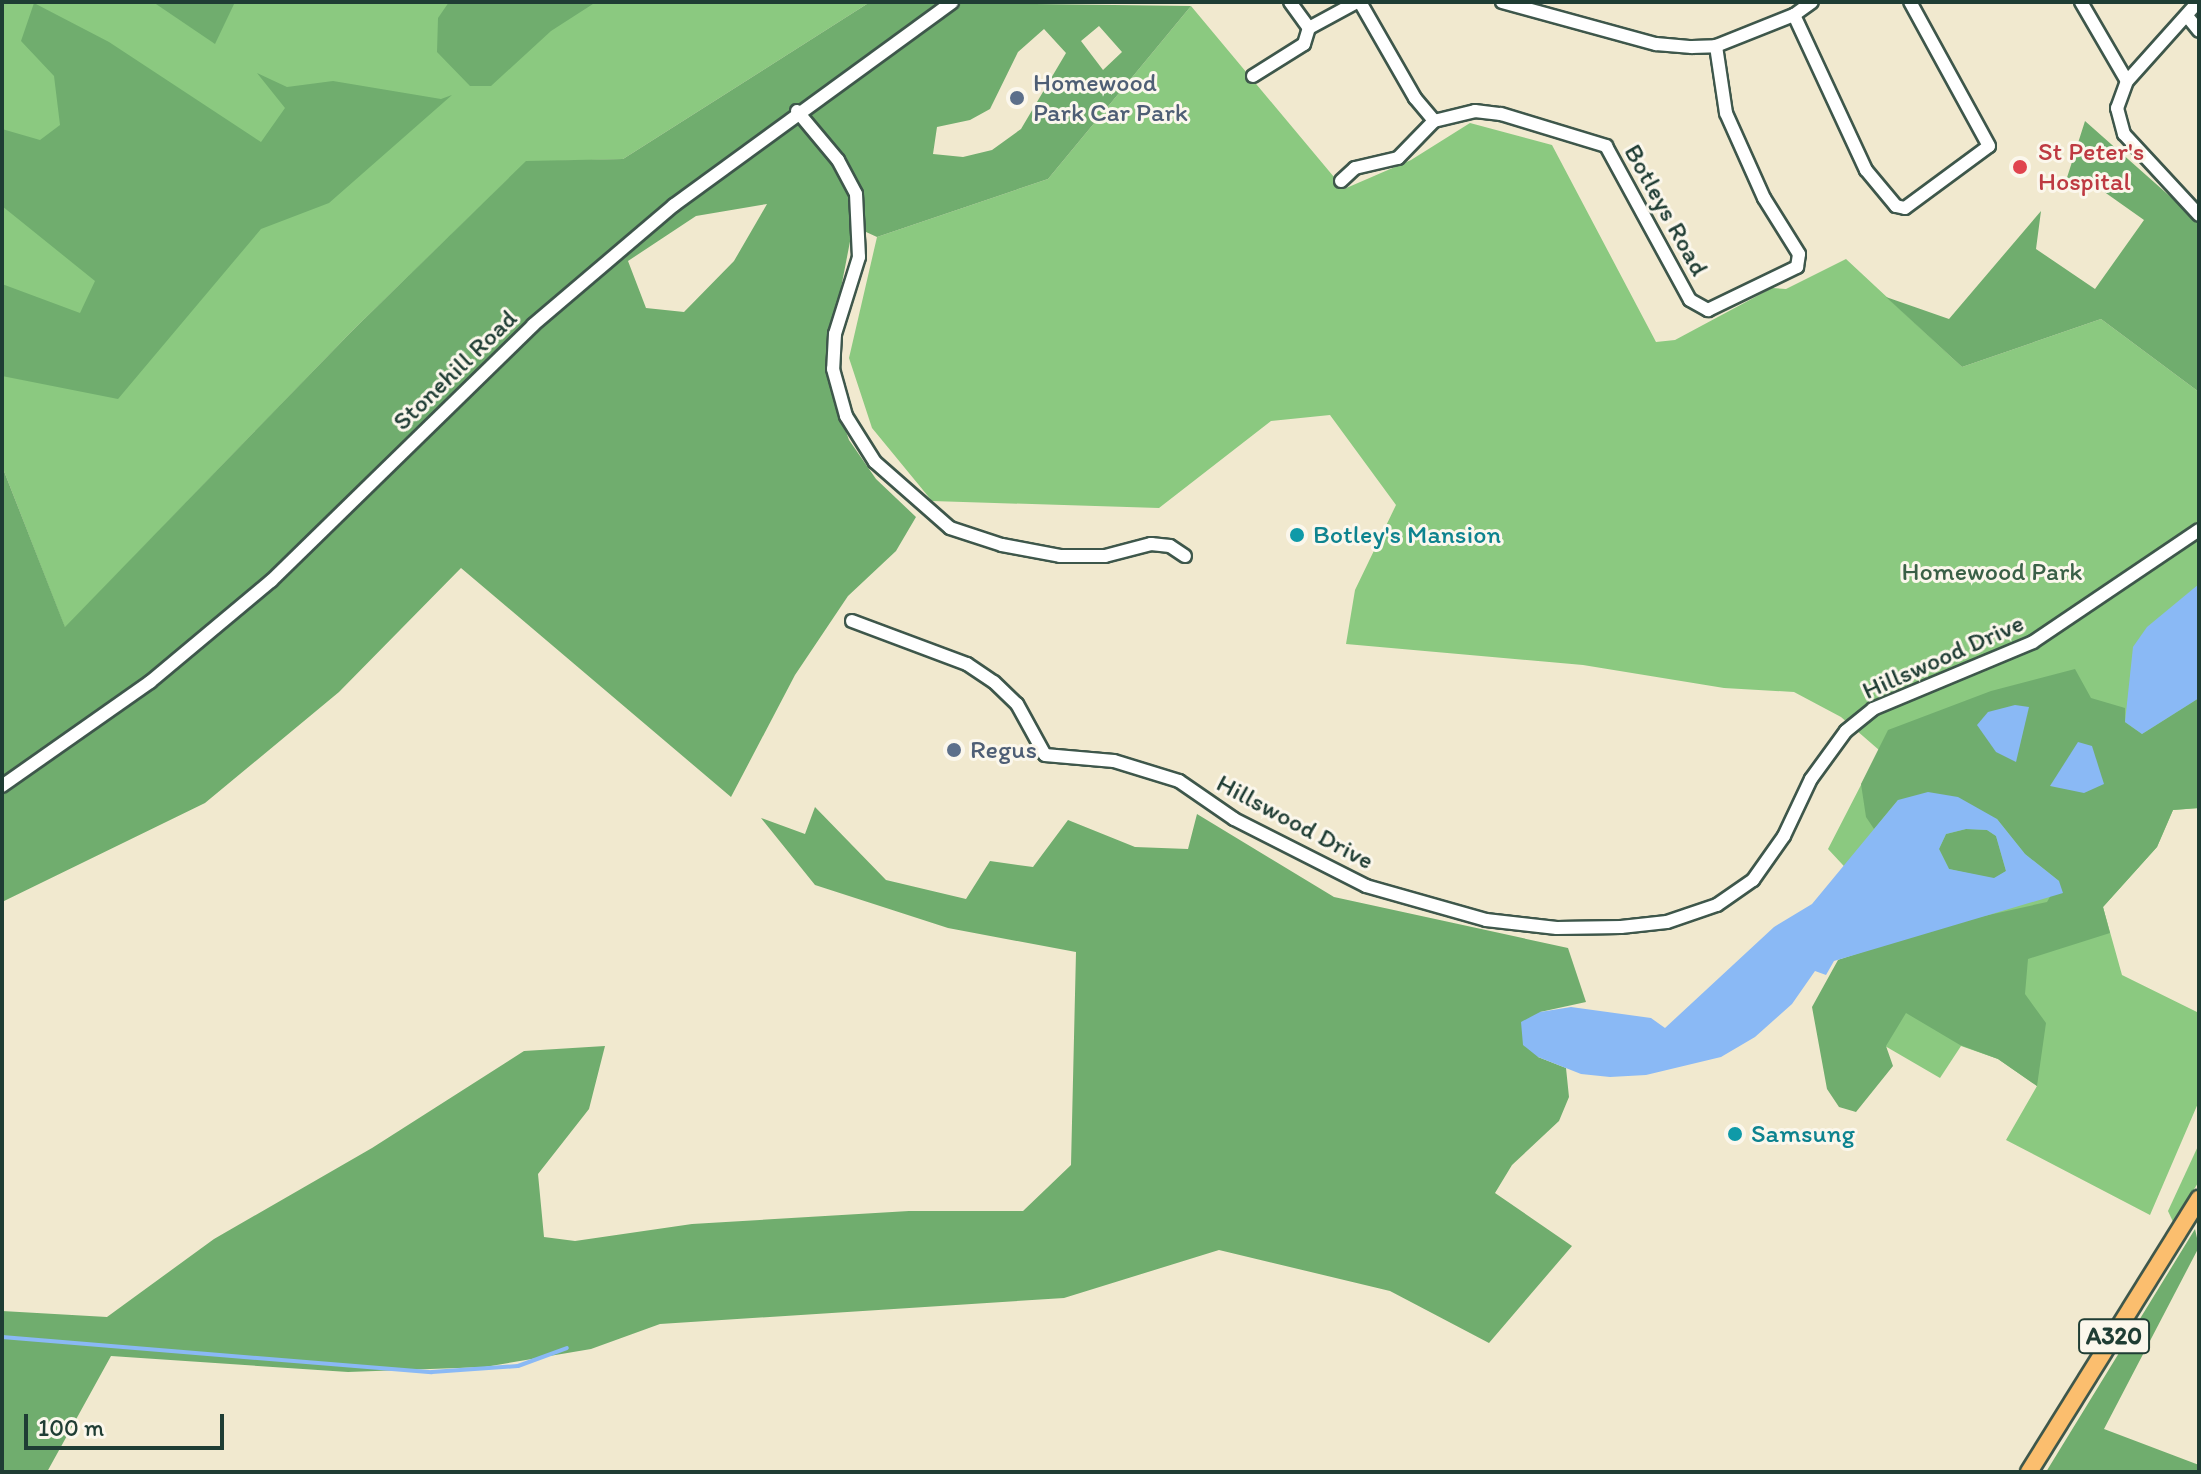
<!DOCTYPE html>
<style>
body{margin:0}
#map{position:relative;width:2201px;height:1474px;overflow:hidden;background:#f1e9cf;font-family:Itim,sans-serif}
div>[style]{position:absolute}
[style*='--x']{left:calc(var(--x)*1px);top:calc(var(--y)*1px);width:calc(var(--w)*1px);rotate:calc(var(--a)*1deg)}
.green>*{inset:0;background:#8bc980}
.forest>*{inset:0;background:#70ad6e}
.water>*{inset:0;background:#8ab9f5}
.stream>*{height:4px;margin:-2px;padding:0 2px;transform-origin:2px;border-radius:2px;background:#8ab9f5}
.roads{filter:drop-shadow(2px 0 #3e574b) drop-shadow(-2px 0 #3e574b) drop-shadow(0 2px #3e574b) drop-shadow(0 -2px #3e574b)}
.minor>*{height:12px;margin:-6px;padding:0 6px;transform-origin:6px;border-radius:6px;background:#fff}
.major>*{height:16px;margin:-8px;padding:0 8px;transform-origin:8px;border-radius:8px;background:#fbbe6e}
.dots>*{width:22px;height:22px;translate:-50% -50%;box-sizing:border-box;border:4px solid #fbf7ec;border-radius:50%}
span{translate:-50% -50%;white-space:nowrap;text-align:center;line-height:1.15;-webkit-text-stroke:6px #fbf7ec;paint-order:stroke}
.shield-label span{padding:2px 6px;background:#fbf7ec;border:2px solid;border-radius:6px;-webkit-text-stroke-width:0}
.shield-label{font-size:24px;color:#1f3d34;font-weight:700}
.service-label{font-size:26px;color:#4e5e75}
.left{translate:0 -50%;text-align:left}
.health-label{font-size:26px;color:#be3a42}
.street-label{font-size:26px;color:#1f3d34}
.culture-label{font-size:26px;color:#0d838f}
.park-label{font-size:26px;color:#3a6047}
.frame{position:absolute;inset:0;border:4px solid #1f3d34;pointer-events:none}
.scale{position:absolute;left:24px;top:1414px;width:200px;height:36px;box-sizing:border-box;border:4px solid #1f3d34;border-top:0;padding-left:10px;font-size:24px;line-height:28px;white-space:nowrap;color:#1f3d34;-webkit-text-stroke:6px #fbf7ec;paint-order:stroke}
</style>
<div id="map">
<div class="green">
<div style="clip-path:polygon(2px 2px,870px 2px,623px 159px,526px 162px,353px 330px,65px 628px,2px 466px)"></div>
<div style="clip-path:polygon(1191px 6px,1344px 189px,1411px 160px,1470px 123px,1552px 145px,1656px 342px,1675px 340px,1772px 288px,1786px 289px,1846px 259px,1962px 367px,2101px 319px,2199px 392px,2199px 808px,2173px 810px,2157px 847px,2103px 907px,2122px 975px,2199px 1013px,2199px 1101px,2150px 1215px,2006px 1140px,2037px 1086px,1998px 1059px,1961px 1046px,1940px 1078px,1885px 1046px,1838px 960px,1909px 936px,1828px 849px,1879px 750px,1841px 717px,1794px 692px,1724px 688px,1583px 665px,1346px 644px,1355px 590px,1396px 505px,1330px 415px,1271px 421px,1159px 508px,932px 501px,872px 428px,849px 358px,877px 237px,1048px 179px)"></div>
<div style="clip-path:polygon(2199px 1144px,2199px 1181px,2174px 1224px,2168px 1211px)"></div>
</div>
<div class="forest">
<div style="clip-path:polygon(153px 2px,235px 2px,215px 44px)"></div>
<div style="clip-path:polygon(449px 2px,596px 2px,551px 31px,491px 86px,470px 86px,437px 52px,438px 18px)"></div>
<div style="clip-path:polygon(evenodd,870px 2px,1191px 6px,1048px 179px,877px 237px,853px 226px,825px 371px,849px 440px,876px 479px,916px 517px,896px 551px,848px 596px,795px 675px,731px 797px,461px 568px,339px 692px,205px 803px,2px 902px,2px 466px,65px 627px,353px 330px,526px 161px,623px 159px,870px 2px,1099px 26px,1122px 52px,1103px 70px,1081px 41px,1099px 26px,870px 2px,1044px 29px,1066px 53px,1021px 129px,992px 150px,963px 157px,933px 154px,937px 127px,970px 120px,990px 109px,1018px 52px,1044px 29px,870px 2px,767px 204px,734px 261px,684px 312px,646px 308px,628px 261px,696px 216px,767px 204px)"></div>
<div style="clip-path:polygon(34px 3px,109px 42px,261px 142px,285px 108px,257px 73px,287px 87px,333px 81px,441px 99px,452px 95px,329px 203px,261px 229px,118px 399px,2px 376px,2px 284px,80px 313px,95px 281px,2px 206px,2px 129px,40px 140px,60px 125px,54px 76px,21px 41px)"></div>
<div style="clip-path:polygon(2085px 121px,2199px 222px,2199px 392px,2101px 319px,1962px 367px,1886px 297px,1949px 319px,2041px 211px,2036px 249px,2095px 289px,2144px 220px,2086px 179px,2064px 187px)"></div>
<div style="clip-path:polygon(2075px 669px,2091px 698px,2125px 708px,2125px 722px,2142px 734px,2199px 698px,2199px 808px,2173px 810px,2157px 847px,2103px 907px,2110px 933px,2028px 959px,2025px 994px,2046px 1023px,2037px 1086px,1998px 1059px,1960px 1045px,1906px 1013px,1886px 1046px,1893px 1066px,1856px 1112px,1839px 1107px,1827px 1089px,1812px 1007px,1838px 960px,1948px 924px,2047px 902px,2059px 881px,2025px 854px,1997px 819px,1898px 800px,1874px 829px,1866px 817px,1861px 784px,1888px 730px,1991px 691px)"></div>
<div style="clip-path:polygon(815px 807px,886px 880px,966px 899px,990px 861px,1033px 867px,1068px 820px,1135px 847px,1188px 849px,1197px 814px,1334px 897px,1568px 948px,1586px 1002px,1540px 1012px,1538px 1057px,1566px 1068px,1569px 1097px,1559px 1121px,1512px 1165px,1495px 1193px,1572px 1246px,1489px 1343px,1390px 1291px,1219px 1250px,1064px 1298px,660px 1324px,591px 1349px,485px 1367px,348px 1372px,111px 1356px,47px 1472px,2px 1472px,2px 1311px,107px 1317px,214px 1239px,372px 1148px,524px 1051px,605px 1046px,589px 1109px,538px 1174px,544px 1237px,575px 1241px,692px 1224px,909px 1211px,1023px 1211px,1071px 1165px,1076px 952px,948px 928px,815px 885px,761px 818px,805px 834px)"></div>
<div style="clip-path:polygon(1966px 829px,1987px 830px,1996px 836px,2006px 871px,1994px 879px,1949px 869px,1939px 849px,1946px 834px)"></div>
<div style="clip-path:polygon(2195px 1229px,2199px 1247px,2104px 1429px,2199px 1465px,2199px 1472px,2046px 1472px)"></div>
</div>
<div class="water">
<div style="clip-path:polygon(2199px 584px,2199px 698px,2142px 734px,2125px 722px,2133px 647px,2147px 627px)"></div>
<div style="clip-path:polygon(2015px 705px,2029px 707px,2016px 762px,1996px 752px,1977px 725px,1988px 712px)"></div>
<div style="clip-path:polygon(2078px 742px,2092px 746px,2104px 784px,2084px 793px,2050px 786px)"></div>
<div style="clip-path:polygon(evenodd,1928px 792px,1958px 797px,1997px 819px,2025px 854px,2059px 881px,2063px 893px,1834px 961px,1826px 975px,1815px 971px,1792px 1004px,1755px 1037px,1721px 1057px,1646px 1075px,1610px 1077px,1581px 1074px,1538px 1057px,1523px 1045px,1521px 1022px,1540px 1012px,1571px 1007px,1651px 1018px,1665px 1028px,1774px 927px,1812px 904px,1898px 800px,1928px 792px,1966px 829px,1987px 830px,1996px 836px,2006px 871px,1994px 878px,1949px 869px,1939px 849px,1946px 834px,1966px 829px)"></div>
</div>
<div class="stream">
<div style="--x:2;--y:1337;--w:431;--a:4.7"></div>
<div style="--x:432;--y:1372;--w:86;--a:-4"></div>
<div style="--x:518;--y:1366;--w:52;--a:-20.2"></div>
</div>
<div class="roads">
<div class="minor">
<div style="--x:1290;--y:2;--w:32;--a:54"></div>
<div style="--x:1309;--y:28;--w:55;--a:-28.4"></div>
<div style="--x:1360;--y:2;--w:111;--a:60.2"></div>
<div style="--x:1415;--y:98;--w:30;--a:50"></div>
<div style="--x:1434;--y:121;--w:42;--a:-13.7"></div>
<div style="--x:1475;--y:111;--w:26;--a:7"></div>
<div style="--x:1501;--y:114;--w:110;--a:16.9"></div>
<div style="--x:1606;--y:146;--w:175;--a:61.4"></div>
<div style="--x:1690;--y:300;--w:21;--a:29"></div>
<div style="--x:1708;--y:310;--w:99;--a:-25.8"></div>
<div style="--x:1797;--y:267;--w:13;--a:-81"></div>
<div style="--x:1799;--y:254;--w:66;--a:-122"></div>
<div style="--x:1764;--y:198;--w:93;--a:-114.1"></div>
<div style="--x:1726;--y:113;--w:68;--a:-98.5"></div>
<div style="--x:1502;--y:2;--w:160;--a:15.3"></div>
<div style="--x:1656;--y:44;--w:36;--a:5"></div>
<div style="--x:1692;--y:47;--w:24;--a:-2"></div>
<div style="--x:1716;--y:46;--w:84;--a:-21.7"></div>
<div style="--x:1794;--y:15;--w:22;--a:-36"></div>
<div style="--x:2081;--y:2;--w:91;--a:59.8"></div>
<div style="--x:2198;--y:2;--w:106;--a:131.9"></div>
<div style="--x:2127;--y:81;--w:29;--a:110"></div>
<div style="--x:2117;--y:108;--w:27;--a:75"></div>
<div style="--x:2124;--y:134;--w:110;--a:47.2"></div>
<div style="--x:1794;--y:15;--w:171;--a:65.1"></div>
<div style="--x:1866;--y:170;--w:47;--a:50.2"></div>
<div style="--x:1896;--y:206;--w:9;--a:13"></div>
<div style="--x:1905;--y:208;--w:104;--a:-36.4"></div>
<div style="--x:1989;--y:146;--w:164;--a:-118.7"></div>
<div style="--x:2187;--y:16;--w:19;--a:51"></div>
<div style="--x:1253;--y:76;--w:60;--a:-32.1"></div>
<div style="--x:1304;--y:44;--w:17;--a:-73"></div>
<div style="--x:797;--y:111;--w:64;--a:50.1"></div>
<div style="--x:838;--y:160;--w:38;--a:62"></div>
<div style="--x:856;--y:194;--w:63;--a:87.3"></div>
<div style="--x:859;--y:257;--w:81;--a:107.3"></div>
<div style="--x:835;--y:334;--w:35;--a:93"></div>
<div style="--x:833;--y:369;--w:49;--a:74.5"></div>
<div style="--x:846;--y:416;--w:54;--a:57.8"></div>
<div style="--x:875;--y:462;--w:100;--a:41.3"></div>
<div style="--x:950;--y:528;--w:55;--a:18.1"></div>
<div style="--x:1002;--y:545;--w:59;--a:10.7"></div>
<div style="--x:1060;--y:556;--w:45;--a:0"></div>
<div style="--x:1105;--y:556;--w:48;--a:-14.6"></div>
<div style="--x:1151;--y:544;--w:19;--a:6"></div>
<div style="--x:1170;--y:546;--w:18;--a:34"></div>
<div style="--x:1341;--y:181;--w:19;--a:-43"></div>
<div style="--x:1355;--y:168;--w:44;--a:-13.1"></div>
<div style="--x:1398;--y:158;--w:52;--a:-45.8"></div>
<div style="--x:852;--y:621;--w:123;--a:20.5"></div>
<div style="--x:967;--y:664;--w:32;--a:34"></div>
<div style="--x:994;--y:682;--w:32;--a:44"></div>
<div style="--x:1017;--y:704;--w:58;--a:61.2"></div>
<div style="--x:1045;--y:755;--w:69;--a:5"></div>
<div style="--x:1114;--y:761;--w:68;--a:17.1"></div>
<div style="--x:1179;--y:781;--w:67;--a:34.6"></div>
<div style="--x:1234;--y:819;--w:148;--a:26.9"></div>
<div style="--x:1366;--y:886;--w:125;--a:15.8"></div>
<div style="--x:1486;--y:920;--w:71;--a:6.4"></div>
<div style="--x:1557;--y:928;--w:64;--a:-0.9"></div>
<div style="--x:1621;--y:927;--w:46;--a:-6.2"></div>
<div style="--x:1667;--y:922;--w:53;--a:-18.8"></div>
<div style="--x:1717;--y:905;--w:44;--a:-34.8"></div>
<div style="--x:1753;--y:880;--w:54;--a:-54.8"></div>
<div style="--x:1784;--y:836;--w:63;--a:-64.7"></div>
<div style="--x:1811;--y:779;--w:59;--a:-53.9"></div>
<div style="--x:1846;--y:731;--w:35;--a:-39"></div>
<div style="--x:1873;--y:709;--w:173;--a:-22.7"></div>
<div style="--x:2033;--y:642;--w:200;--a:-34"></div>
<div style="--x:2;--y:786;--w:181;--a:-35.1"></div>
<div style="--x:150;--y:682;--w:158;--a:-39.9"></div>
<div style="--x:271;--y:581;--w:366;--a:-44.3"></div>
<div style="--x:533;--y:325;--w:185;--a:-40.4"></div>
<div style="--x:674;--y:205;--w:344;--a:-36.1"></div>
</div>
<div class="major">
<div style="--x:2029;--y:1472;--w:322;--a:-58.1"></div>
</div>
</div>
<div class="dots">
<div style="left:1017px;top:98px;background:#5c6f8a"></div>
<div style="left:2020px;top:167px;background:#e0444e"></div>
<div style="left:1297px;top:535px;background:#0f9aa8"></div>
<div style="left:954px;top:750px;background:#5c6f8a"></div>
<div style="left:1735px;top:1134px;background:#0f9aa8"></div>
</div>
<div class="shield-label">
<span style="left:2114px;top:1336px">A320</span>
</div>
<div class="service-label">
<span class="left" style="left:1033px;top:98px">Homewood<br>Park Car Park</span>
<span class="left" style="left:970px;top:750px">Regus</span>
</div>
<div class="health-label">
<span class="left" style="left:2038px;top:167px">St Peter's<br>Hospital</span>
</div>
<div class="street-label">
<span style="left:1666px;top:210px;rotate:61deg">Botleys Road</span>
<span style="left:455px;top:370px;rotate:-44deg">Stonehill Road</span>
<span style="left:1943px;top:657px;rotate:-24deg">Hillswood Drive</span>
<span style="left:1295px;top:822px;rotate:28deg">Hillswood Drive</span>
</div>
<div class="culture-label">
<span class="left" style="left:1313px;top:535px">Botley's Mansion</span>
<span class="left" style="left:1751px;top:1134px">Samsung</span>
</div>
<div class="park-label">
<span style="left:1992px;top:572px">Homewood Park</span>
</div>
<div class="frame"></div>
<div class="scale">100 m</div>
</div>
